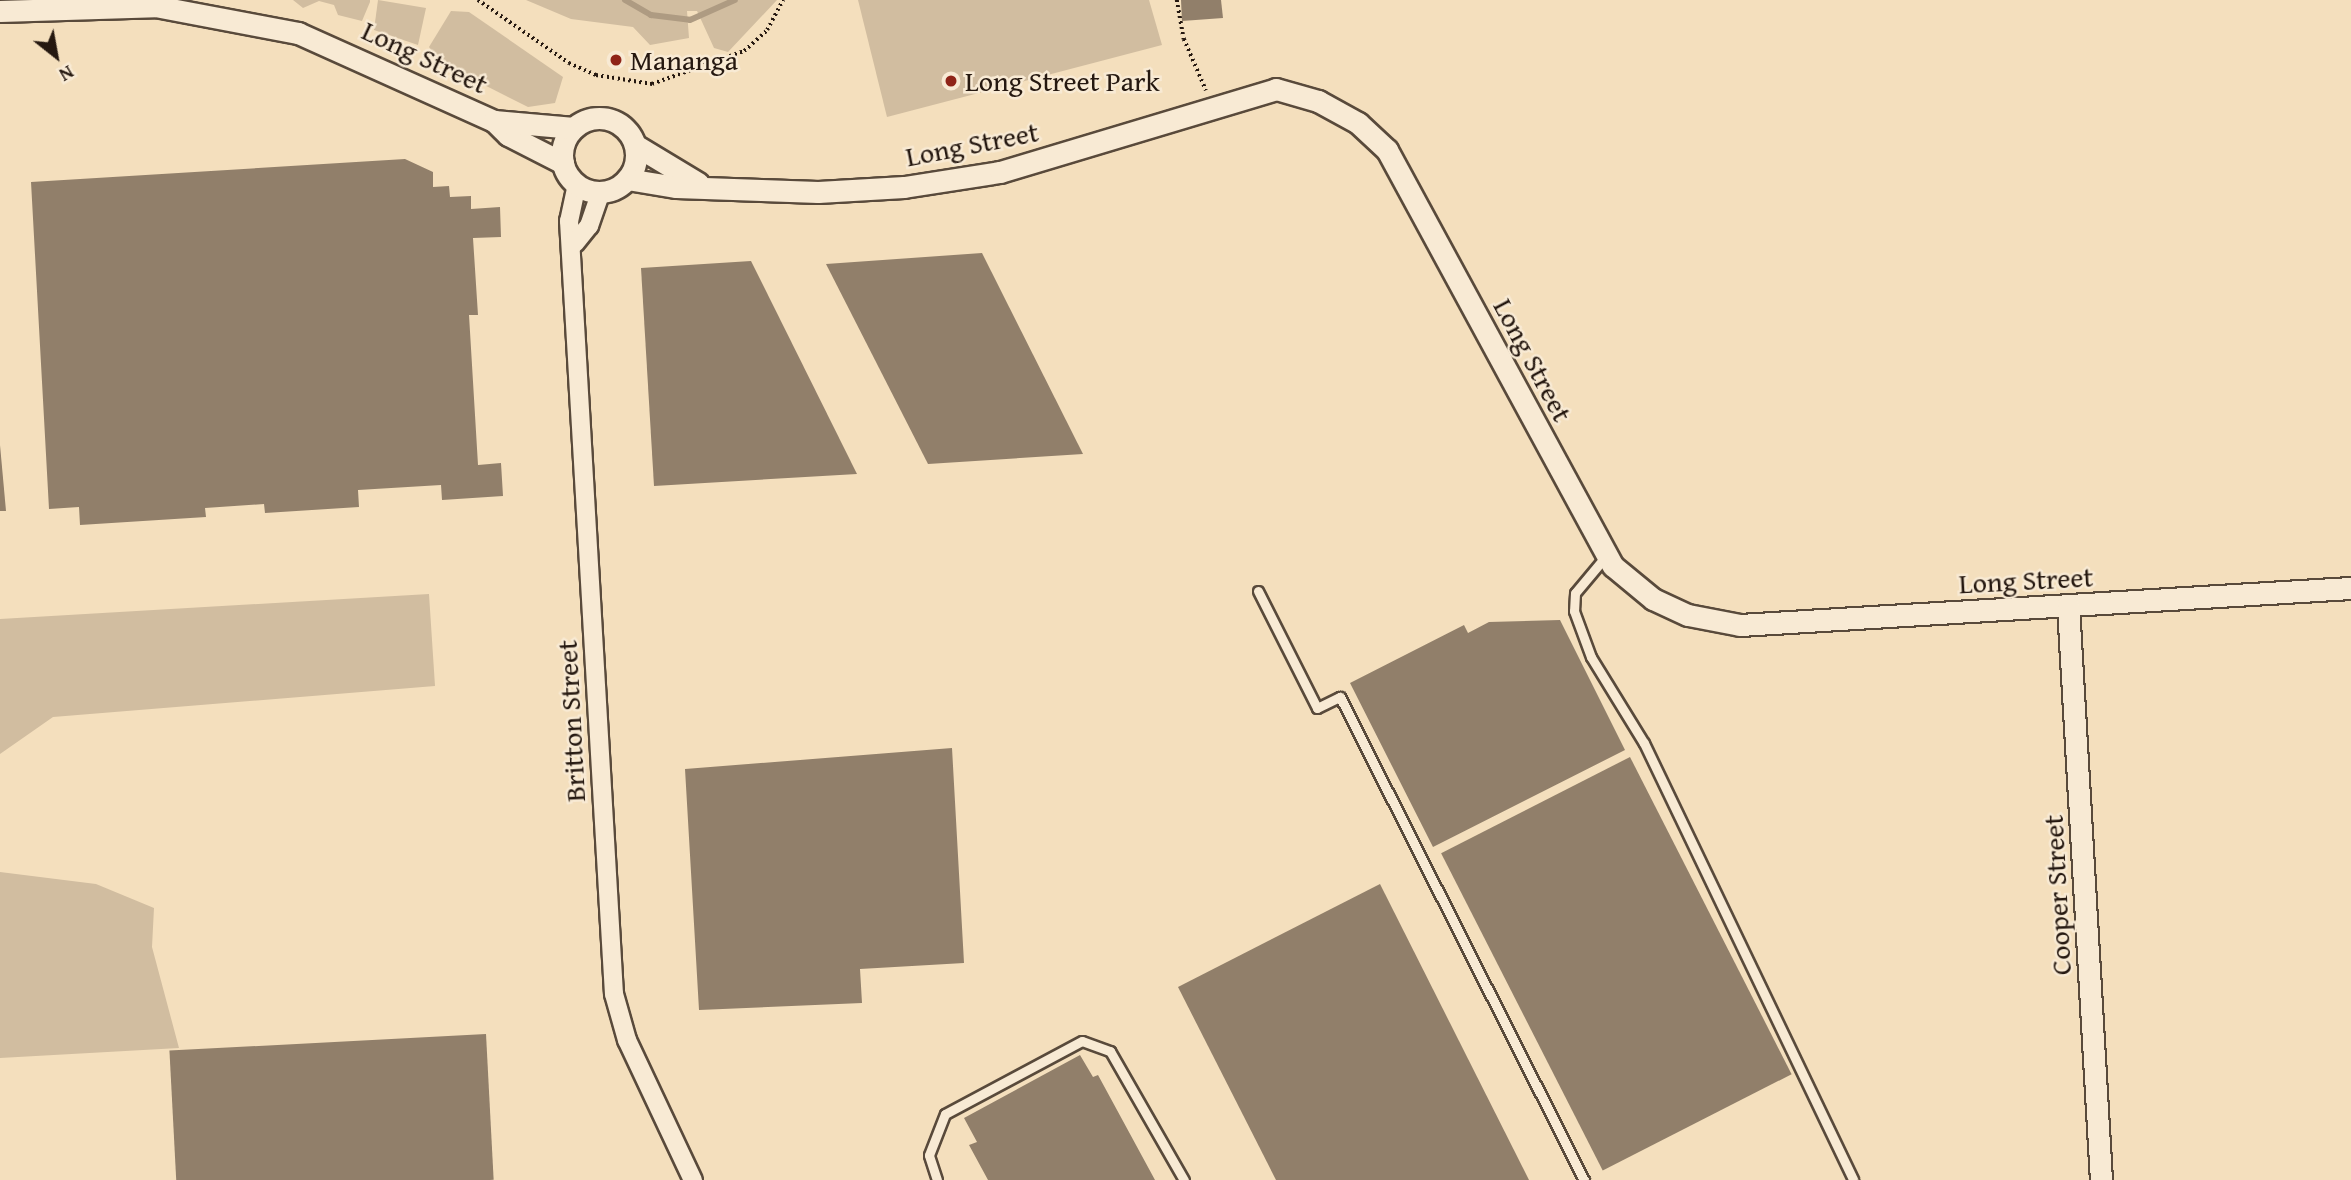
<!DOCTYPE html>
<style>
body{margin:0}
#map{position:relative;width:2351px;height:1180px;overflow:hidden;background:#f4dfbd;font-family:"Gentium Book Plus",serif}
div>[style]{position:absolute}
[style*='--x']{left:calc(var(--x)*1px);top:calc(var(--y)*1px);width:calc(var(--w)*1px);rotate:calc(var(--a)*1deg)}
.green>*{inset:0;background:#d1bda0}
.stream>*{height:6px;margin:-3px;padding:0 3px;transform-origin:3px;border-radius:3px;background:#ae9b82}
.building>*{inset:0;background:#917f6a;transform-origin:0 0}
.path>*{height:3.5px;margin-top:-1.75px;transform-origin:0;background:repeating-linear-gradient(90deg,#251810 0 2px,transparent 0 5.5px)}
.roads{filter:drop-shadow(2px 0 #594a3b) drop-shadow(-2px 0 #594a3b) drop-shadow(0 2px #594a3b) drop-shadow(0 -2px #594a3b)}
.service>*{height:9px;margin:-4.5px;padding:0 4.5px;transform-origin:4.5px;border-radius:4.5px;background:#f8ead4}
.minor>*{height:18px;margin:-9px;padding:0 9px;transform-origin:9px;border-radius:9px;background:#f8ead4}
.tertiary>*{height:21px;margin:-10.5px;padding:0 10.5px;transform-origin:10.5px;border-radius:10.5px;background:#f8ead4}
.tertiary>.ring{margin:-10.5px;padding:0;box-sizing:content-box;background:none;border:21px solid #f8ead4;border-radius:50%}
.dots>*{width:19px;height:19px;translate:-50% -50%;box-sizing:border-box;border:4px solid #f8ead4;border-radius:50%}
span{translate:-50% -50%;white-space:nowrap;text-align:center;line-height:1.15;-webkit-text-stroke:5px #f8ead4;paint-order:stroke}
.street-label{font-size:28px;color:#251810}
.poi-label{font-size:28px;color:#251810}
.left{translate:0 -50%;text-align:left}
.north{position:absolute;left:21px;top:21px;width:70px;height:70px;-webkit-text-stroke:5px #f8ead4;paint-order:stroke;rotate:149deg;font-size:19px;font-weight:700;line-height:28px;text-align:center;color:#251810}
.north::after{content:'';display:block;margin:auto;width:24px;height:32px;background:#251810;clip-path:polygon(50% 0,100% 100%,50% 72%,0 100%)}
</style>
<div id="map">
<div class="green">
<div style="clip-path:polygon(293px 0,370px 0,370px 2px,362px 21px,338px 15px,334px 5px,319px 1px,303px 8px)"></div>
<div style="clip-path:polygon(378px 0,426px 8px,418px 45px,374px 30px)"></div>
<div style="clip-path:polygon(526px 0,777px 0,728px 52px,714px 48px,697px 11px,687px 11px,689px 38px,650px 45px,633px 27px,571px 19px)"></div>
<div style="clip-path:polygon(858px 0,1149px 0,1162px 45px,887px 117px)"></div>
<div style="clip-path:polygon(451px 11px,469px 12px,563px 77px,555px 103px,528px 107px,441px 63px,429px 47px)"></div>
<div style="clip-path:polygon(429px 594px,435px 686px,53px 717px,0 754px,0 619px)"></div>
<div style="clip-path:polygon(0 872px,96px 884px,154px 908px,152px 947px,179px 1048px,0 1058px)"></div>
</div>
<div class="stream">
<div style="--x:625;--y:0;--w:30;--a:30"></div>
<div style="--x:651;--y:15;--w:39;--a:7"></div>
<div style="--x:690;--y:20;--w:49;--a:-24"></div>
</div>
<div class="building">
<div style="clip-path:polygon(1181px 0,1221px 0,1223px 18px,1182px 21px)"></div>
<div style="clip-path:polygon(405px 159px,433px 172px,433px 187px,449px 186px,450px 197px,471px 196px,471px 209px,500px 207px,501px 237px,473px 238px,478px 315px,469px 315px,478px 465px,501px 463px,503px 496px,442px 500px,441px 485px,358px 490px,359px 507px,265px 513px,264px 504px,205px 508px,206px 517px,80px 525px,79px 507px,49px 509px,31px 182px)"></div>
<div style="clip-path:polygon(982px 253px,1083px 454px,928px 464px,826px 264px)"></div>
<div style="clip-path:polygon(751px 261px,857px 474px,654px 486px,641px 268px)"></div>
<div style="clip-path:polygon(0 445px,6px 511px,0 511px)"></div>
<div style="clip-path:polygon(1560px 620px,1625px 750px,1433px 847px,1350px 683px,1464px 625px,1468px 633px,1489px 622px)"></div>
<div style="clip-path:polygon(952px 748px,964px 963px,860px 969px,862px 1003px,699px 1010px,685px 769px)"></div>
<div style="left:1630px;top:757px;width:356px;height:212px;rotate:63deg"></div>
<div style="clip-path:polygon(1380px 884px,1529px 1180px,1276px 1180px,1178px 987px)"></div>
<div style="left:486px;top:1034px;width:146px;height:317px;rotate:87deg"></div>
<div style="clip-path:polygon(1080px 1055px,1093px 1077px,1098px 1075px,1155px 1180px,988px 1180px,969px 1145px,977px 1142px,964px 1118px)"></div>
</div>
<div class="path">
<div style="--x:478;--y:0;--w:111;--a:34.7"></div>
<div style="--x:569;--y:63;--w:30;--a:24"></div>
<div style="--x:596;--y:75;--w:57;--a:9.1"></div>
<div style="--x:652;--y:84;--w:98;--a:-19.7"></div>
<div style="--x:744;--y:51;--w:31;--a:-42"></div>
<div style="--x:767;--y:30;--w:34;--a:-62"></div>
<div style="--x:1177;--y:0;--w:40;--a:80"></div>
<div style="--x:1184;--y:39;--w:56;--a:66.7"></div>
</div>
<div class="roads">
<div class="service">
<div style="--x:1606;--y:556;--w:48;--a:130"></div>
<div style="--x:1575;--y:593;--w:18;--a:93"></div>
<div style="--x:1574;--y:611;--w:49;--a:69.7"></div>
<div style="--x:1591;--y:657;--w:101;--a:58.4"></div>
<div style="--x:1644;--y:743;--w:484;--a:64.4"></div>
<div style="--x:1258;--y:591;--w:131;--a:63.2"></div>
<div style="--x:1317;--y:708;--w:25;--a:-26"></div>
<div style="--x:1340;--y:697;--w:541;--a:63.2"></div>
<div style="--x:937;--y:1180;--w:26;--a:-108"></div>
<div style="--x:929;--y:1155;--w:44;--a:-68.7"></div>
<div style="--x:945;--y:1114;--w:155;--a:-28.1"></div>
<div style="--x:1082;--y:1041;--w:30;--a:20"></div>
<div style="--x:1110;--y:1051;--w:149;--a:60.2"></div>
</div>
<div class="minor">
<div style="--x:577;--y:184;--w:38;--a:102"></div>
<div style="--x:569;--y:221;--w:774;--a:86.67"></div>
<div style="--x:614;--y:994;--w:48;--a:74.2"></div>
<div style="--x:627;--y:1040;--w:155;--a:64.8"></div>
<div style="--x:575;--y:243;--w:22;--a:-51"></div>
<div style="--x:589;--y:226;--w:37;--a:-71"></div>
</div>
<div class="tertiary">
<div style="--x:0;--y:11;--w:155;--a:-1.8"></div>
<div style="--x:155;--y:6;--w:146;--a:10.7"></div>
<div style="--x:298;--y:33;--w:215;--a:24.2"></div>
<div style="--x:494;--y:121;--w:20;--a:45"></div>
<div style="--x:508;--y:135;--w:62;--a:27"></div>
<div class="ring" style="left:562px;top:118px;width:53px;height:53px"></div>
<div style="--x:494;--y:121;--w:80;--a:5"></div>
<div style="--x:635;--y:145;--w:74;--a:31.1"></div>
<div style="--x:627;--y:179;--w:50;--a:9.3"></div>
<div style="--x:676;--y:187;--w:142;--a:2"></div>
<div style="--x:818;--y:192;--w:86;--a:-3.3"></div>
<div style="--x:904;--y:187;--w:97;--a:-8.9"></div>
<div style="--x:1000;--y:172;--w:288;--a:-16.7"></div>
<div style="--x:1276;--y:89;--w:44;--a:15.9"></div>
<div style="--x:1318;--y:101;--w:46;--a:28.8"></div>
<div style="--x:1358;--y:123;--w:40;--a:43"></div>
<div style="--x:1387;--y:150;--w:473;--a:61.5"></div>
<div style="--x:1613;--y:566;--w:52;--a:39.5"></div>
<div style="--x:1653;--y:599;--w:38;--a:25"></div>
<div style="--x:1688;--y:615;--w:53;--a:10.9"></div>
<div style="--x:1740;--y:625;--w:612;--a:-3.47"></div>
<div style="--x:2068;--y:606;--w:575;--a:86.71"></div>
</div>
</div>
<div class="dots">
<div style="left:616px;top:60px;background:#8f2418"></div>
<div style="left:951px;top:81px;background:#8f2418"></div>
</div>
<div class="street-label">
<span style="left:425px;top:57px;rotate:25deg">Long Street</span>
<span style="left:972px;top:144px;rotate:-11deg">Long Street</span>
<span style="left:1533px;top:360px;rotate:62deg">Long Street</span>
<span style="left:2026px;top:580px;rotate:-3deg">Long Street</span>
<span style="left:571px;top:721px;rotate:-93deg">Britton Street</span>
<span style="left:2057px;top:895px;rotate:-93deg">Cooper Street</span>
</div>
<div class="poi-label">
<span class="left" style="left:630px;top:60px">Mananga</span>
<span class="left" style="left:965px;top:81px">Long Street Park</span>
</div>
<div class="north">N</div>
</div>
